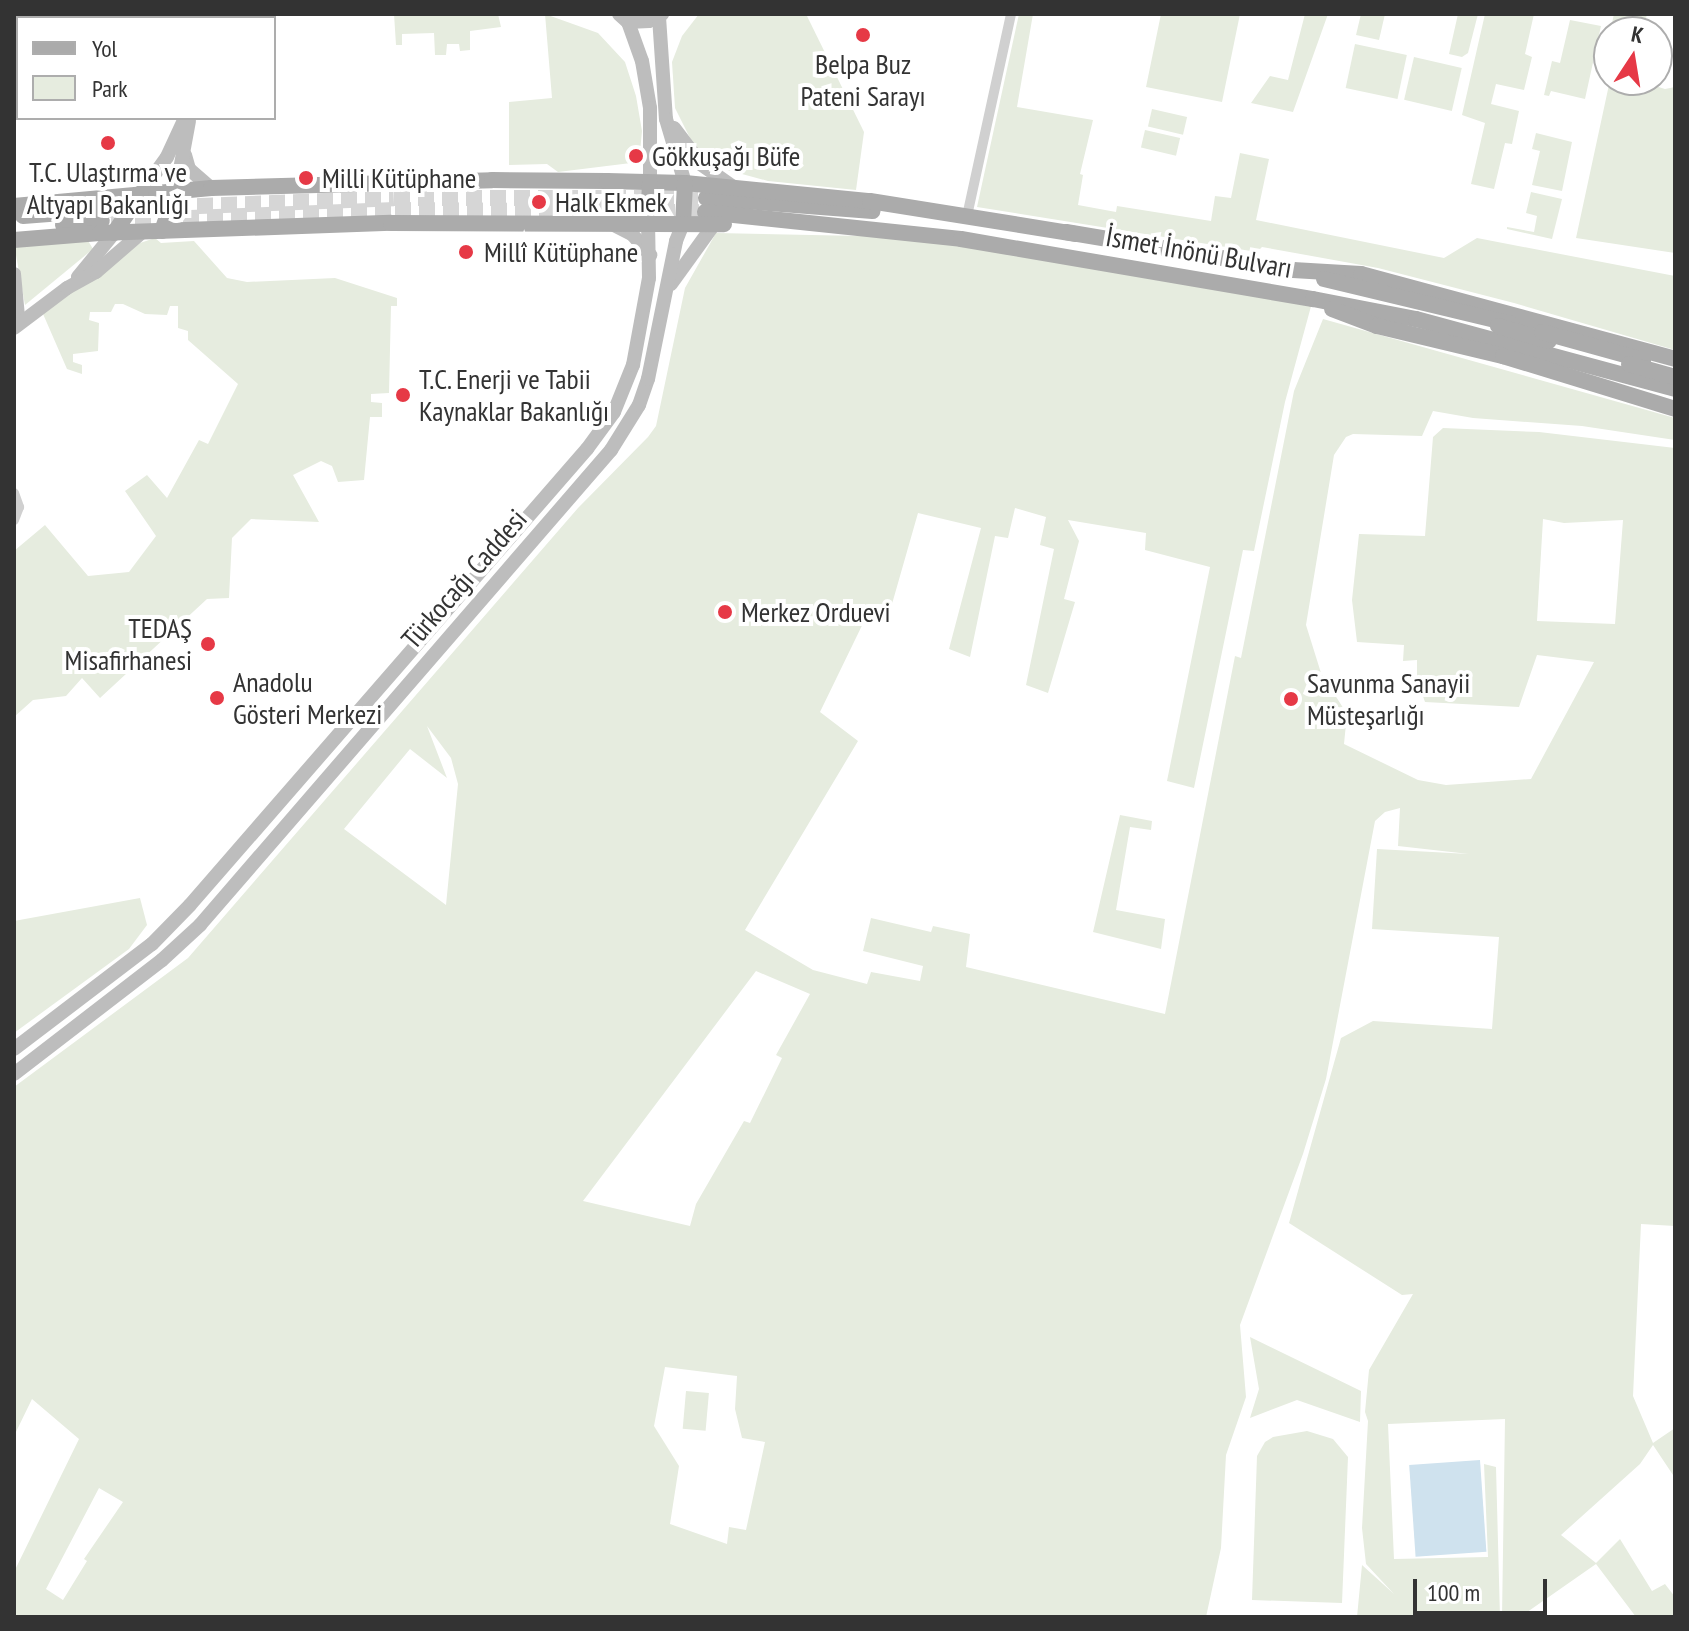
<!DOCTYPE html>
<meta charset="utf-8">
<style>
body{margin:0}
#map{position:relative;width:1689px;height:1631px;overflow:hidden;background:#fff;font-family:"PT Sans Narrow",sans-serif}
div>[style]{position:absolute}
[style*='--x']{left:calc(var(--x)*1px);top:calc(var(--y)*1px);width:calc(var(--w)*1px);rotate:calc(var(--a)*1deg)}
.green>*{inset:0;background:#e6ecdf;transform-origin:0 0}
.water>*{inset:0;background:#cfe2ee;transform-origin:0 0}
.primary-tunnel>*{height:16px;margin-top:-8px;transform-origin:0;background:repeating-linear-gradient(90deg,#d6d6d6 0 16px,transparent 0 24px)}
.street>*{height:10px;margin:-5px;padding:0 5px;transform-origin:5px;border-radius:5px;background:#d0d0d0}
.secondary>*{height:14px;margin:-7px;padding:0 7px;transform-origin:7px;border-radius:7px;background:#bdbdbd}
.primary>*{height:16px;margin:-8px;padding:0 8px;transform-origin:8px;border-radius:8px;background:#ababab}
.dots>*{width:22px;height:22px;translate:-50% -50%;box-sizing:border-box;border:4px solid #fff;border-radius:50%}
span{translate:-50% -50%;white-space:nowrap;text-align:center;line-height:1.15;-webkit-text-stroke:8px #fff;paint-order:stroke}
.poi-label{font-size:28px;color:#333}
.left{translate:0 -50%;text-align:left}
.right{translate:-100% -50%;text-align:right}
.street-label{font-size:28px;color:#333}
.frame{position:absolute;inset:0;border:16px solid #333;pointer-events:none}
.legend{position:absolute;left:16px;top:16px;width:260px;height:104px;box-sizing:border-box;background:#fff;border:2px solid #adadad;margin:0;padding:10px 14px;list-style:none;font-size:24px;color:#333}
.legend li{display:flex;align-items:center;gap:16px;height:40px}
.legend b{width:40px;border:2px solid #adadad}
.north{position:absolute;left:1593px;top:16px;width:80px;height:80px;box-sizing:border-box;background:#fff;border:2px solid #adadad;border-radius:50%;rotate:12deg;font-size:22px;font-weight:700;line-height:32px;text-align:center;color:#333}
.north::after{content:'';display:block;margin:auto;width:28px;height:36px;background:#e63946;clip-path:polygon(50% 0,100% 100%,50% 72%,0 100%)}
.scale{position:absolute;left:1413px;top:1579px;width:134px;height:36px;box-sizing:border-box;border:4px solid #333;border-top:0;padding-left:10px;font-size:24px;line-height:28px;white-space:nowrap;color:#333;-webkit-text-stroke:6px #fff;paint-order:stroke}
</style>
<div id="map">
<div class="green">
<div style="clip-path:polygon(394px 14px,498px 14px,501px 27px,470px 31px,470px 50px,460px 51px,459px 44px,447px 44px,446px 55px,435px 55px,434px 33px,402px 34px,402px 45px,396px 45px)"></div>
<div style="clip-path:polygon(545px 14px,598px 33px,625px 62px,636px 96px,642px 131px,640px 152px,631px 163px,558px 172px,547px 164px,509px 165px,509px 102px,552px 98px)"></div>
<div style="clip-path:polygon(699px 14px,806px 14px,864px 132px,856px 190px,768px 181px,709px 165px,692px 142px,675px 108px,672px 62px,682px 36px)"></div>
<div style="clip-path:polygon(1019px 14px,1033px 14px,1017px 107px,1093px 120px,1080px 174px,1083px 175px,1078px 205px,1116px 212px,1117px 206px,1211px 221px,1215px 196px,1231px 198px,1240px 153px,1269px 159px,1256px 220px,1444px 258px,1477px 238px,1675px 276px,1675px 350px,1514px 303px,1378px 268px,1262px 247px,1257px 252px,977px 207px)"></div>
<div style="clip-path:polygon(1161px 14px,1240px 14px,1222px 102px,1146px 87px)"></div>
<div style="clip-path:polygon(1305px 14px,1328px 14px,1293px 112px,1251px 103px,1270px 76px,1288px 80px)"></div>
<div style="clip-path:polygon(1361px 14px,1385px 14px,1379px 40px,1356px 35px)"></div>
<div style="clip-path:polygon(1458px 14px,1478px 14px,1468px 53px,1462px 57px,1449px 54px)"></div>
<div style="clip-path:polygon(1485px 14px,1534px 14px,1525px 54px,1532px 57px,1524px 90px,1496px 84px,1491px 104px,1519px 111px,1512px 144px,1505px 143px,1494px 189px,1471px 184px,1485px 123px,1462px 115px)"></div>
<div style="clip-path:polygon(1614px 14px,1647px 14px,1643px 32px,1610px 32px)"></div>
<div style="clip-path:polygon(1570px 20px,1601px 26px,1585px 99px,1551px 91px,1549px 96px,1544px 95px,1552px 61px,1560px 63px)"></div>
<div style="left:1355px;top:44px;width:53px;height:45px;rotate:12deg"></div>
<div style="left:1414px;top:57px;width:49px;height:44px;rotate:13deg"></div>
<div style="clip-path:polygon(1610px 80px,1636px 80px,1665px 89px,1675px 87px,1675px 253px,1576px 238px)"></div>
<div style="left:1152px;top:109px;width:36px;height:18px;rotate:13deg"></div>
<div style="left:1145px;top:130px;width:36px;height:18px;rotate:13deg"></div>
<div style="clip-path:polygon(1536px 133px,1572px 142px,1562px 191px,1532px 185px,1540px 151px,1532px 149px)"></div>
<div style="clip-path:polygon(1531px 192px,1562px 199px,1552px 239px,1507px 229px,1507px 227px,1534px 232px,1537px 216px,1526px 213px)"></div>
<div style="clip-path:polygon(evenodd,716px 233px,910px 237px,1313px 299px,1285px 402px,1254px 551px,1243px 550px,1194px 788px,1167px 781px,1210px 567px,1145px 550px,1146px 533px,1068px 520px,1079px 541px,1064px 599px,1075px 602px,1048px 693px,1026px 685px,1054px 549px,1040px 545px,1046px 517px,1015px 508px,1008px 538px,995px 536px,970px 657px,949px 649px,981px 528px,918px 513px,888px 618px,870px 609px,820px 712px,858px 741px,745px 930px,813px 970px,867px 984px,871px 972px,920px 981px,923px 966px,863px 951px,871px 918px,931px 932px,933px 926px,970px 934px,966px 967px,1165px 1014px,1235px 656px,1241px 658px,1294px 391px,1323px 319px,1675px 418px,1675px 440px,1582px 426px,1473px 418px,1433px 411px,1422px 436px,1353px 434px,1346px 437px,1334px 455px,1306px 625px,1321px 673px,1347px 714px,1344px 744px,1418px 780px,1446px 785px,1531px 779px,1594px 662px,1537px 655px,1519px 707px,1425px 702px,1417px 679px,1417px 660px,1403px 661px,1404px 645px,1357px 642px,1352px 600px,1359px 534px,1425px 536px,1433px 437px,1443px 428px,1539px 432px,1675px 448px,1675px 1226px,1641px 1224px,1633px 1396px,1653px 1443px,1675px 1428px,1675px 1478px,1653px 1445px,1640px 1464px,1561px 1535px,1596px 1563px,1620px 1539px,1652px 1591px,1665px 1584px,1675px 1597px,1675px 1617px,1636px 1617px,1596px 1564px,1520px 1617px,1502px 1617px,1505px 1419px,1388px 1424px,1394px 1559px,1488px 1557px,1484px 1464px,1496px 1467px,1500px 1617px,1357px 1617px,1362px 1565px,1394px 1594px,1366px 1564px,1362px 1528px,1368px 1421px,1365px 1412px,1369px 1370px,1413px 1294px,1402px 1295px,1289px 1223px,1341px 1038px,1373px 1021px,1492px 1029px,1499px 937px,1372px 929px,1377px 849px,1469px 854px,1398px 846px,1400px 808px,1385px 812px,1375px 821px,1326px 1079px,1303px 1154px,1240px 1325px,1246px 1397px,1226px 1455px,1221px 1548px,1206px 1617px,14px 1617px,14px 1572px,79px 1439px,32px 1399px,14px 1436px,14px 1087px,188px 958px,578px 508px,648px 437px,656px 426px,685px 288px,716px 233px,1543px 519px,1564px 523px,1623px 520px,1615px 624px,1537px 621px,1543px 519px,716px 233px,427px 726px,451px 758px,458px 784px,446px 905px,344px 829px,410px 749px,447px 778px,427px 726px,716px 233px,756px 971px,810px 994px,776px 1055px,782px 1058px,750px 1123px,744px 1121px,696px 1204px,690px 1226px,583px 1201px,756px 971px,716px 233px,665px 1367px,737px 1376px,735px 1409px,742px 1438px,765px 1442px,746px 1530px,729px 1527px,727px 1544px,670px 1524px,679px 1466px,654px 1426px,665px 1367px,716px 233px,99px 1488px,123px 1502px,84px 1559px,87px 1561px,63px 1600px,46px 1589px,99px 1488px)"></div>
<div style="clip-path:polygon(155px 238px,161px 243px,194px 241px,227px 278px,247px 282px,335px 278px,397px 298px,397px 306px,391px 306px,389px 393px,371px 394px,371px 402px,382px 403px,382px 417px,370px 417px,364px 480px,338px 482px,332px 466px,321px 461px,293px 475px,319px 522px,251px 519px,232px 538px,229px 598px,207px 599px,100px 698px,82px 678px,66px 696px,33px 700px,14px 717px,14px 551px,45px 525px,88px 576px,129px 572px,156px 536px,125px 491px,147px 475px,167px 498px,199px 440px,208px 444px,238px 384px,188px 340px,188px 331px,178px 328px,178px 306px,170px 306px,167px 315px,145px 314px,123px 304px,115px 304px,111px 312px,90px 312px,89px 320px,99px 323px,98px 351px,73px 354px,73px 362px,82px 365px,82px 374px,67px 369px,40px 307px,140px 243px)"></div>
<div style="clip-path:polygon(87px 239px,93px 249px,25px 305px,14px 244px)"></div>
<div style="clip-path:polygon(1120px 815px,1152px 821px,1151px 830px,1130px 827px,1116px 910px,1165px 919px,1161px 949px,1093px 932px)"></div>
<div style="clip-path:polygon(140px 898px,147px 925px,129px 949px,14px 1033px,14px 921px)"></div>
<div style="clip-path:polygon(1250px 1337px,1361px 1391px,1360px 1422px,1297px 1400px,1250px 1418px,1259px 1389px)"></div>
<div style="left:686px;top:1391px;width:23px;height:38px;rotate:5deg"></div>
<div style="clip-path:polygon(1307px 1431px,1333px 1439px,1348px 1457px,1342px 1603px,1252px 1600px,1257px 1456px,1265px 1442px,1273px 1437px)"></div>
</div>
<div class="water">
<div style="left:1480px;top:1460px;width:92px;height:71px;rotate:86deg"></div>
</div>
<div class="primary-tunnel">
<div style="--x:101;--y:210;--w:293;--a:-2.3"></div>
<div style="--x:394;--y:198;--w:312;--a:0"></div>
<div style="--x:111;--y:221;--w:284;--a:-2.2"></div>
<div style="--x:395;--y:210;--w:310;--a:0.4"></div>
</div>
<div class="street">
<div style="--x:68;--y:14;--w:4;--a:90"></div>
<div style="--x:967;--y:216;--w:207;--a:-77.7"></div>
<div style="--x:14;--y:493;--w:15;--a:70"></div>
<div style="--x:19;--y:507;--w:14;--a:111"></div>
</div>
<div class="secondary">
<div style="--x:619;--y:14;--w:12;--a:42"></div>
<div style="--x:628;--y:22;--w:21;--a:-3"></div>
<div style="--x:649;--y:21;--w:15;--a:-28"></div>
<div style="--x:659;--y:17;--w:102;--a:86.1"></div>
<div style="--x:666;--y:119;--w:67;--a:73.5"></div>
<div style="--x:215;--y:18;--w:4;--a:-76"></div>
<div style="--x:628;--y:22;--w:41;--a:70.3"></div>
<div style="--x:642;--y:61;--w:48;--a:80.3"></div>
<div style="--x:650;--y:108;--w:75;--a:90"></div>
<div style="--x:674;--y:128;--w:46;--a:52.9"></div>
<div style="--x:702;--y:165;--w:39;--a:35"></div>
<div style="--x:185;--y:155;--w:15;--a:74"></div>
<div style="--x:189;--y:169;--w:29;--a:41"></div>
<div style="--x:176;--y:191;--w:71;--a:-79.5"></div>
<div style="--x:141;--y:193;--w:44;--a:-54.2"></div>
<div style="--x:167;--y:157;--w:43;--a:-65.2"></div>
<div style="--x:612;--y:224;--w:22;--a:27"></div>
<div style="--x:632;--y:234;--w:28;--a:49"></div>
<div style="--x:14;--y:274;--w:42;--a:84.6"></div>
<div style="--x:18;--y:316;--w:11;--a:112"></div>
<div style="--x:78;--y:277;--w:57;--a:-50.7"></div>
<div style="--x:671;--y:284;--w:75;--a:-54.2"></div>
<div style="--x:14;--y:328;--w:66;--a:-37"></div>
<div style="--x:67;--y:288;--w:33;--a:-29"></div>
<div style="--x:96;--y:272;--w:60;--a:-40.9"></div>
<div style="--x:14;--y:1049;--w:173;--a:-37.3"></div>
<div style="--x:152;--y:944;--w:54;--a:-45.7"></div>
<div style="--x:190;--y:905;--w:605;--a:-48.96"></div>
<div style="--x:587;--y:449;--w:46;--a:-53.9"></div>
<div style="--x:614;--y:412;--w:51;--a:-68"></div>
<div style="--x:633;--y:365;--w:88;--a:-79.6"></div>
<div style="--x:649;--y:278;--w:56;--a:-91"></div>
<div style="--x:14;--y:1074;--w:187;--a:-37.6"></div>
<div style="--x:162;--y:960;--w:52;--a:-42.6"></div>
<div style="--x:200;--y:925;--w:628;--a:-49.13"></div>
<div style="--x:611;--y:450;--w:53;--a:-58.1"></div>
<div style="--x:639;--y:405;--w:28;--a:-71"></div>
<div style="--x:648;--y:379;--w:141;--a:-78.5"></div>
<div style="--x:676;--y:241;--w:18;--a:-68"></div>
</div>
<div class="primary">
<div style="--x:706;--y:198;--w:167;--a:4.5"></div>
<div style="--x:14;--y:206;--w:198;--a:-5.2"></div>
<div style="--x:211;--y:188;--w:281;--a:-1.6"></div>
<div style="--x:492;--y:180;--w:115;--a:0.5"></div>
<div style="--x:607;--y:181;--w:78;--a:1.5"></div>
<div style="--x:685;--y:183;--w:186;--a:5.6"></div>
<div style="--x:870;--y:201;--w:209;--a:9.1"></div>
<div style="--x:705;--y:212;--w:257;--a:6"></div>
<div style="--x:961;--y:239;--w:357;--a:9.7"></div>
<div style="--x:1313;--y:299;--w:105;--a:11"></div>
<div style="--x:1416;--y:319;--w:268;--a:15.1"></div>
<div style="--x:23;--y:216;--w:78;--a:-4.4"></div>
<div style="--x:648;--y:222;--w:39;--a:-87"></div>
<div style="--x:683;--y:224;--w:41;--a:-87.2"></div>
<div style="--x:63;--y:225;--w:39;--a:-6"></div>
<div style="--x:162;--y:231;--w:42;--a:-70.7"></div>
<div style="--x:1066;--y:232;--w:230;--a:9.5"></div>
<div style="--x:1293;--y:270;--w:68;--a:3.4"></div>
<div style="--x:1361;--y:274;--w:325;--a:15.1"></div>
<div style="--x:114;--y:233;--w:48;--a:-56"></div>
<div style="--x:14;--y:240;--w:86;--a:-4.7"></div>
<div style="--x:100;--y:233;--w:291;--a:-2"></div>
<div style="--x:391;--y:223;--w:333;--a:0.2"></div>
<div style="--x:1324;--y:279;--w:193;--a:13.5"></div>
<div style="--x:1332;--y:309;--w:48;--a:20.7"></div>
<div style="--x:1377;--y:326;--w:130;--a:13.4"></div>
<div style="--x:1503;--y:356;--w:180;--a:17.1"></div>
<div style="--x:1498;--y:326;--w:53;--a:16.4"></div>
<div style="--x:1542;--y:332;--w:105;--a:15.5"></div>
<div style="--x:1629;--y:364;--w:48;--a:15.8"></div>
</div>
<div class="dots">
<div style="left:863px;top:35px;background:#e63946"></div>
<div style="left:108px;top:143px;background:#e63946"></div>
<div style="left:636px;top:156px;background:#e63946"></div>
<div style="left:306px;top:178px;background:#e63946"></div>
<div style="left:539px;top:202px;background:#e63946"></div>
<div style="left:466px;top:252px;background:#e63946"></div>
<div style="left:403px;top:395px;background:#e63946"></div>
<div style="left:725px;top:612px;background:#e63946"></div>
<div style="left:208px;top:644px;background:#e63946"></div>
<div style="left:217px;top:698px;background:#e63946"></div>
<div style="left:1291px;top:699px;background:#e63946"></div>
</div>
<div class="poi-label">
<span style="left:863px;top:80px">Belpa Buz<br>Pateni Sarayı</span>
<span class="left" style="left:652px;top:156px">Gökkuşağı Büfe</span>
<span style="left:108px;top:188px">T.C. Ulaştırma ve<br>Altyapı Bakanlığı</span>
<span class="left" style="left:322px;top:178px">Milli Kütüphane</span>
<span class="left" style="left:555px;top:202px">Halk Ekmek</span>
<span class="left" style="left:484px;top:252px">Millî Kütüphane</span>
<span class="left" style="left:419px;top:395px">T.C. Enerji ve Tabii<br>Kaynaklar Bakanlığı</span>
<span class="left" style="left:741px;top:612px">Merkez Orduevi</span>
<span class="right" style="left:192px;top:644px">TEDAŞ<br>Misafirhanesi</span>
<span class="left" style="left:233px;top:698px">Anadolu<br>Gösteri Merkezi</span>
<span class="left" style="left:1307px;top:699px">Savunma Sanayii<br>Müsteşarlığı</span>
</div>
<div class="street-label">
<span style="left:1199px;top:252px;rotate:10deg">İsmet İnönü Bulvarı</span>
<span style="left:464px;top:579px;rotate:-49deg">Türkocağı Caddesi</span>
</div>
<div class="frame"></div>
<ul class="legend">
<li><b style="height:10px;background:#ababab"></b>Yol</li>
<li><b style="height:22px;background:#e6ecdf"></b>Park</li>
</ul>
<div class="north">K</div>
<div class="scale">100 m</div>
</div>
